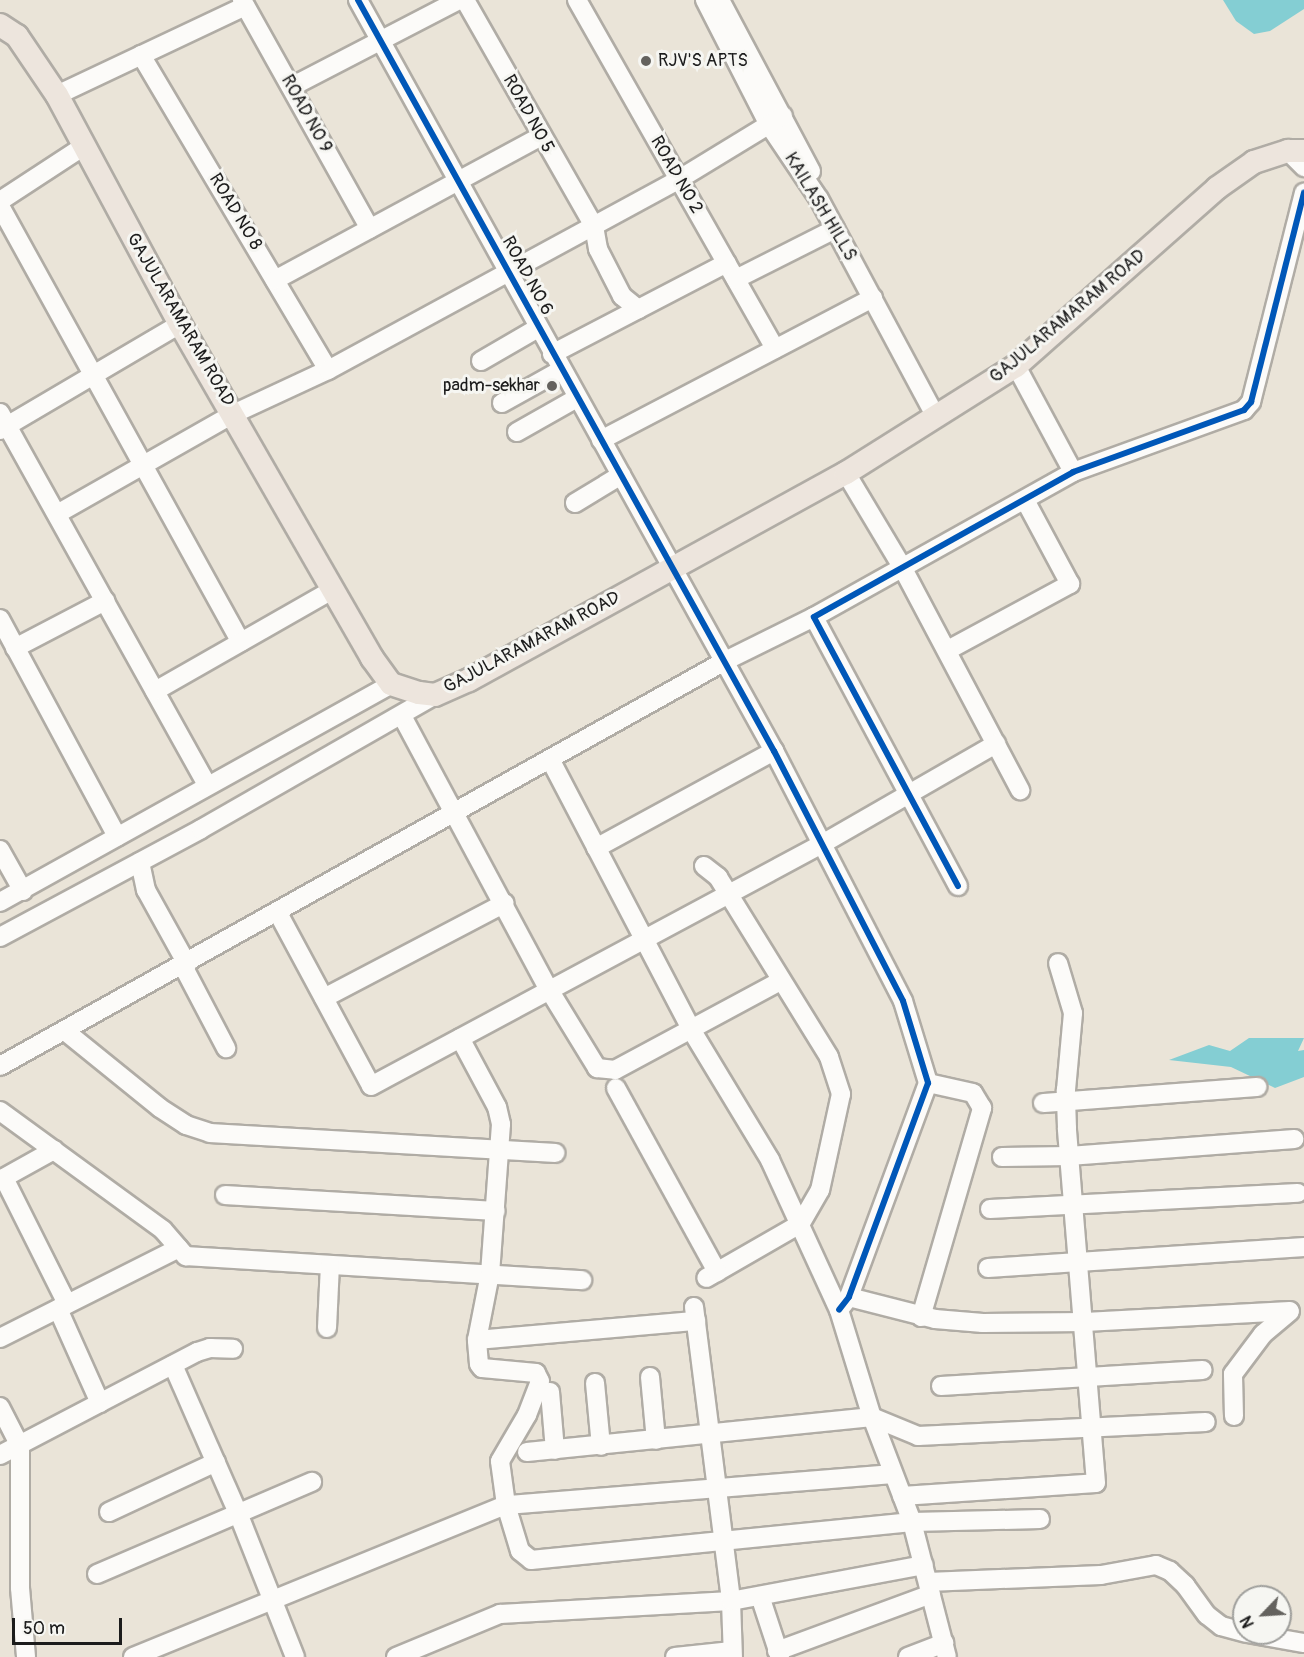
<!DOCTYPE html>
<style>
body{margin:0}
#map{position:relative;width:1304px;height:1657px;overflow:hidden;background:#eae4d8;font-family:Pangolin,sans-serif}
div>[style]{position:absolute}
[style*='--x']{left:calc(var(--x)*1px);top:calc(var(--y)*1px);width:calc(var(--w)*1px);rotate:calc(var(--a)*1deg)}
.water>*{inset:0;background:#84ced3}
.roads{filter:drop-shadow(2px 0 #b0aca5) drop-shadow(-2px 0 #b0aca5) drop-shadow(0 2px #b0aca5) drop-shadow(0 -2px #b0aca5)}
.minor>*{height:18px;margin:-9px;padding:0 9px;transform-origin:9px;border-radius:9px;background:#fcfbf9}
.major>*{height:22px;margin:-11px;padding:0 11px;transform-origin:11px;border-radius:11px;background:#ede5dd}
.cycleway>*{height:6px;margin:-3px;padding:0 3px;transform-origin:3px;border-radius:3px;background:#0057b8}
.dots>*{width:16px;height:16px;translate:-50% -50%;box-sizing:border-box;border:3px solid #f6f6f2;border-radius:50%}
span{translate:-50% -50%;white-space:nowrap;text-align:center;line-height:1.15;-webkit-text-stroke:6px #f6f6f2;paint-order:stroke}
.poi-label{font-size:18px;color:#1c1c1c}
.left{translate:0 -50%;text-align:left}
.right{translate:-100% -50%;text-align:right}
.street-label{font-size:18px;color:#1c1c1c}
.north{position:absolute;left:1232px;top:1585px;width:60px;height:60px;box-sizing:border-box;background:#f6f6f2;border:2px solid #9f9f9c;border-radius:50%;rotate:245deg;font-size:16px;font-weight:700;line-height:24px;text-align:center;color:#1c1c1c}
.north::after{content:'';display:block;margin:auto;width:21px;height:27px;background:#64625e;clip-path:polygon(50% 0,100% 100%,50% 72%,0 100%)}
.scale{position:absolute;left:12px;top:1618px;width:110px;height:27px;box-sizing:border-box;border:3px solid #1c1c1c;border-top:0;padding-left:8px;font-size:18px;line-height:21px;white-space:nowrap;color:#1c1c1c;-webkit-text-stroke:4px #f6f6f2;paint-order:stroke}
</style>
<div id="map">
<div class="water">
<div style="clip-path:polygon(1223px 0,1304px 0,1304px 9px,1270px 31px,1254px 34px,1236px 21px)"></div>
<div style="clip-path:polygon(1249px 1038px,1304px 1038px,1298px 1051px,1304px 1050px,1304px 1077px,1275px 1088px,1231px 1067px,1169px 1060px,1209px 1045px,1230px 1051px)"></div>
</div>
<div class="roads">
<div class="minor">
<div style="--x:242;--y:0;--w:262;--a:60.8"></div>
<div style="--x:358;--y:0;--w:859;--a:61.02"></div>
<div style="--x:774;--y:751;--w:281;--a:62.7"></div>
<div style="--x:903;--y:1001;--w:86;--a:73"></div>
<div style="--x:928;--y:1083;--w:228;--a:110.3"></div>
<div style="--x:849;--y:1297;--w:16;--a:128"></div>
<div style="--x:465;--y:0;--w:260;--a:60.3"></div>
<div style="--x:594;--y:226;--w:23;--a:80"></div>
<div style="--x:598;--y:249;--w:53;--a:62.9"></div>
<div style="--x:622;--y:296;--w:21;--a:39"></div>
<div style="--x:577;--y:0;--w:401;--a:60.4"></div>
<div style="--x:705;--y:0;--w:140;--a:62.9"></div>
<div style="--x:769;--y:125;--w:89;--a:56"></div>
<div style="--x:819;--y:199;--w:245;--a:61.8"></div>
<div style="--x:720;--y:0;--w:194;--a:62"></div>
<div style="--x:141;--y:55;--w:366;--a:59.3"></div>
<div style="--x:291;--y:87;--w:189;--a:-27.4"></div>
<div style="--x:57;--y:95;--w:208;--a:-25.3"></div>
<div style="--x:1288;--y:151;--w:23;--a:45"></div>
<div style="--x:0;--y:201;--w:100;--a:-33.2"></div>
<div style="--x:0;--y:206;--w:498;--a:61.1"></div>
<div style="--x:736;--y:279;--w:111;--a:-26.8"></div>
<div style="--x:275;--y:280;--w:301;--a:-28.4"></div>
<div style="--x:552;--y:354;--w:197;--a:-27.5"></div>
<div style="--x:481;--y:361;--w:66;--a:-30.1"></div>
<div style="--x:1016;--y:366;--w:120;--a:61.7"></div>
<div style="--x:502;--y:403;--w:68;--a:-29.2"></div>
<div style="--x:0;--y:413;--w:426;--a:60.9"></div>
<div style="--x:0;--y:430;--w:209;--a:-30.5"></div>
<div style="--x:517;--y:432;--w:69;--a:-29.5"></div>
<div style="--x:601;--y:440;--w:307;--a:-27.6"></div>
<div style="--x:846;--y:473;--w:107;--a:59.1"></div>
<div style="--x:901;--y:565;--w:255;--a:62.1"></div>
<div style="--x:575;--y:503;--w:54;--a:-31.3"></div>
<div style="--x:57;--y:514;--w:202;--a:-29.6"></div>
<div style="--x:233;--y:414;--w:105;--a:-24.9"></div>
<div style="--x:328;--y:370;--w:398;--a:-28.5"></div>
<div style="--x:678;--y:180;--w:123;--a:-31.4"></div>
<div style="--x:0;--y:619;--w:247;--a:61.7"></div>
<div style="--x:15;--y:648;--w:102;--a:-27.6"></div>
<div style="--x:948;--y:650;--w:139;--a:-28.4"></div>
<div style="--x:1070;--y:584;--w:95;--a:-118.2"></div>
<div style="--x:155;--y:691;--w:202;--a:-29.7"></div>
<div style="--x:402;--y:716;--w:309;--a:61.8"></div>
<div style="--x:548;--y:988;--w:94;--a:58.5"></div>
<div style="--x:597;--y:1068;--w:18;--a:6"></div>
<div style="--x:615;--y:1070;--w:187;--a:-28.3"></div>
<div style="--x:551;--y:761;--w:305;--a:62.4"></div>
<div style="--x:692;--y:1031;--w:151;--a:58.8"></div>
<div style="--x:770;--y:1160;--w:165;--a:65.3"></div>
<div style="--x:839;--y:1310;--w:112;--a:72.9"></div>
<div style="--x:872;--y:1417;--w:112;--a:69.1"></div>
<div style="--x:912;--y:1522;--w:139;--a:75.5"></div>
<div style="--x:596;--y:848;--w:203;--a:-28.6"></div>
<div style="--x:0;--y:850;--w:47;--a:60.7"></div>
<div style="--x:140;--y:862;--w:29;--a:78"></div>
<div style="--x:146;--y:890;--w:85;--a:61"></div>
<div style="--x:704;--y:866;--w:18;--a:38"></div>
<div style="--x:718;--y:877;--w:211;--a:58.3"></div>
<div style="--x:829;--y:1057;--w:39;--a:72"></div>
<div style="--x:841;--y:1094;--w:98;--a:102.3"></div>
<div style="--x:820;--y:1190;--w:39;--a:120"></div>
<div style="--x:800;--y:1224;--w:108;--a:150.1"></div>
<div style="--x:958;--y:886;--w:305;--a:-118.2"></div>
<div style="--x:814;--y:617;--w:297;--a:-29.2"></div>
<div style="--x:1073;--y:472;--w:182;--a:-19.9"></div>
<div style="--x:1244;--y:410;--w:11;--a:-49"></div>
<div style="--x:1251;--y:402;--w:216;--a:-75.8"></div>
<div style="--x:0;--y:902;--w:448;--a:-29.1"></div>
<div style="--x:278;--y:913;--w:196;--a:61.7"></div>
<div style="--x:371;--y:1086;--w:512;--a:-28.22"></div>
<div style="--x:822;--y:844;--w:201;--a:-29.9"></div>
<div style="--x:0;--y:937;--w:228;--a:-28.2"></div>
<div style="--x:201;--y:829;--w:270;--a:-29.8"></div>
<div style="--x:183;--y:966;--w:93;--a:62.3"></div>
<div style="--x:324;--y:998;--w:204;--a:-27.7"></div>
<div style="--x:65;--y:1031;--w:122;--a:39"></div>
<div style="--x:160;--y:1108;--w:31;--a:33"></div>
<div style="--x:186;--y:1125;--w:25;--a:18"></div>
<div style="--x:210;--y:1133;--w:346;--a:3.3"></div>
<div style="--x:0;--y:1066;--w:830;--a:-29.19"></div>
<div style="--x:725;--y:661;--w:99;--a:-26.3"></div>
<div style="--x:616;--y:1088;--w:210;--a:61.2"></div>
<div style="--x:1043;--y:1103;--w:215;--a:-4.3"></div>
<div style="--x:0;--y:1111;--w:202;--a:36.1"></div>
<div style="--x:163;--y:1230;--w:35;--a:49"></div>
<div style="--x:186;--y:1256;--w:397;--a:3.5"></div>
<div style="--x:1002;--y:1157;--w:67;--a:-0.9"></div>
<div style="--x:1069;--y:1156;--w:226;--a:-4.3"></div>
<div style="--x:4;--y:1178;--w:141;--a:63.4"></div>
<div style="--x:0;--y:1180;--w:62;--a:-29.1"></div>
<div style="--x:225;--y:1195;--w:271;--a:3.4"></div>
<div style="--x:990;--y:1209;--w:308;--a:-3"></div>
<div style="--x:988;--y:1268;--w:317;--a:-3.8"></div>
<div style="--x:849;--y:1297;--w:89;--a:14.3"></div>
<div style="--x:935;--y:1319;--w:48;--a:4.8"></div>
<div style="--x:983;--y:1323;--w:102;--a:-0.6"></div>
<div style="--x:1085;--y:1322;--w:205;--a:-3.1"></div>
<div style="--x:694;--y:1307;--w:296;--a:82.8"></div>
<div style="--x:731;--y:1601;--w:56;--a:88"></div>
<div style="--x:58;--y:1309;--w:103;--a:65.9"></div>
<div style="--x:921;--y:1317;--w:218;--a:-73.7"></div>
<div style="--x:982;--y:1108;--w:17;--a:-121"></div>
<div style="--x:973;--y:1093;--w:46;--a:-167.5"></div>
<div style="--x:327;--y:1328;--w:63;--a:-87.3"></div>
<div style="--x:0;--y:1338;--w:200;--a:-26.7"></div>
<div style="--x:477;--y:1340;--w:220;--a:-5"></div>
<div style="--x:173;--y:1365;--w:162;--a:66.3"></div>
<div style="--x:238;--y:1513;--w:155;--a:68.4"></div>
<div style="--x:650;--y:1377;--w:63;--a:84.6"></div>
<div style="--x:595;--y:1383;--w:63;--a:84.6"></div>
<div style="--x:941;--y:1386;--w:262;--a:-3.5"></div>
<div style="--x:550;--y:1392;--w:58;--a:85.1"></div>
<div style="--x:0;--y:1407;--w:44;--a:62.9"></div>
<div style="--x:20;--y:1446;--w:142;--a:90"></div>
<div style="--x:20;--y:1588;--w:69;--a:85"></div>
<div style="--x:1234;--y:1416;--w:42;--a:-91.4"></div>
<div style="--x:1233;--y:1374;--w:50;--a:-53.1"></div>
<div style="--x:1263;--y:1334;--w:35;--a:-40"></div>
<div style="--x:527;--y:1452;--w:347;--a:-5.8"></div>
<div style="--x:872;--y:1417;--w:50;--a:22.4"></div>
<div style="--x:918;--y:1436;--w:288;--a:-2.8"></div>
<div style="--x:0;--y:1455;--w:222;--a:-27.6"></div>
<div style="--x:197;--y:1352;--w:14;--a:-17"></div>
<div style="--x:210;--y:1348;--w:23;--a:2"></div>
<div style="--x:893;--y:1474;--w:388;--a:175.4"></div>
<div style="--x:506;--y:1505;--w:48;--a:73.1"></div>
<div style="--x:520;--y:1551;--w:14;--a:39"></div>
<div style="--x:531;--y:1560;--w:383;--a:-5.7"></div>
<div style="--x:912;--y:1522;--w:128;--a:-1.3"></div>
<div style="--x:902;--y:1496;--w:194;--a:-3.8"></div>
<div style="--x:1096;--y:1483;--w:356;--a:-94.7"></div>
<div style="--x:1067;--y:1128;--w:38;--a:-92"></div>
<div style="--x:1066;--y:1090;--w:77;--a:-84.8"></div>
<div style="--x:1073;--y:1013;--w:52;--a:-106.7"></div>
<div style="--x:109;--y:1512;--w:118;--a:-25"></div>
<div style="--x:97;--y:1574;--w:234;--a:-23.2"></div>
<div style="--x:928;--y:1582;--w:173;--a:-2.3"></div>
<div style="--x:1101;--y:1575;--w:56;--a:-10.3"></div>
<div style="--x:1156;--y:1565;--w:15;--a:23"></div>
<div style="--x:1170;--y:1571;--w:21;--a:43"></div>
<div style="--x:1185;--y:1585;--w:37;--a:54"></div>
<div style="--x:1207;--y:1615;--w:18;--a:38"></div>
<div style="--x:1221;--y:1626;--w:24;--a:15"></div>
<div style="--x:760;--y:1596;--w:64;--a:71.8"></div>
<div style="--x:1247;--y:1633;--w:58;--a:10"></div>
<div style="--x:777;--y:1651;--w:164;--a:-20.3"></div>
<div style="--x:133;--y:1657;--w:403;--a:-22.2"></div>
<div style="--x:506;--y:1505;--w:44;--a:-97.8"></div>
<div style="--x:500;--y:1461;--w:53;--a:-59.6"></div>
<div style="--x:527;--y:1415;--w:36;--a:-69"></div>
<div style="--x:540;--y:1381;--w:9;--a:-117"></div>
<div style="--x:536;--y:1373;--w:54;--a:-174.7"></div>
<div style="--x:482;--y:1368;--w:5;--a:-127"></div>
<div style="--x:479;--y:1364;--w:24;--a:-95"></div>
<div style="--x:477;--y:1340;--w:67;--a:-78.9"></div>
<div style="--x:490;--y:1274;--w:150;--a:-85.8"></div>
<div style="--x:501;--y:1124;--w:17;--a:-103"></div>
<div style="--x:497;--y:1107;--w:78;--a:-118.2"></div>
<div style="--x:396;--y:1657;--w:113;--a:-22.5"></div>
<div style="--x:500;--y:1614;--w:231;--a:-3.2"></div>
<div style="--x:731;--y:1601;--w:196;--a:-10.6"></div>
<div style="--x:675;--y:1657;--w:57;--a:-6"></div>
<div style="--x:908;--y:1657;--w:39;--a:-21"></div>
</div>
<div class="major">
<div style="--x:0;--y:25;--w:20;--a:33"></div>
<div style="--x:17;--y:36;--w:71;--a:55.9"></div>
<div style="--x:57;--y:95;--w:260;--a:61.8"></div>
<div style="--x:180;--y:324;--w:385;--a:60.1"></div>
<div style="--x:372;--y:658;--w:32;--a:54"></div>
<div style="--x:391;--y:684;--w:29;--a:18"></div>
<div style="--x:419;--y:693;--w:16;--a:7"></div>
<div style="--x:435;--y:695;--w:37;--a:-24"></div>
<div style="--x:469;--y:680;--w:430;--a:-28.8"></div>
<div style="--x:846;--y:473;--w:201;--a:-32.2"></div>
<div style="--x:1016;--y:366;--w:268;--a:-41.5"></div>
<div style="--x:1217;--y:188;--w:45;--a:-35.1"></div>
<div style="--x:1254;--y:162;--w:36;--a:-18"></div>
<div style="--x:1288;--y:151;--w:16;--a:0"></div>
</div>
</div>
<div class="cycleway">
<div style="--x:358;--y:0;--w:859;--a:61.02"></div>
<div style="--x:774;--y:751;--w:281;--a:62.7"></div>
<div style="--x:903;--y:1001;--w:86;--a:73"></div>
<div style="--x:928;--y:1083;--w:228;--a:110.3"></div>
<div style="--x:849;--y:1297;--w:16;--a:128"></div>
<div style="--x:958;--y:886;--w:305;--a:-118.2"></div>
<div style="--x:814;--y:617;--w:297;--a:-29.2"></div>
<div style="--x:1073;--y:472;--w:182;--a:-19.9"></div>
<div style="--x:1244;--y:410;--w:11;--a:-49"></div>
<div style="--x:1251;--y:402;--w:216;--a:-75.8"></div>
</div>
<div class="dots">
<div style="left:646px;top:61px;background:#64625e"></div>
<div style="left:552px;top:386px;background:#64625e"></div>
</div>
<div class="poi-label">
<span class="left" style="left:658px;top:61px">RJV'S APTS</span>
<span class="right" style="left:540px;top:386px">padm-sekhar</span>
</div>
<div class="street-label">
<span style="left:306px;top:114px;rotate:61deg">ROAD NO 9</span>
<span style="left:528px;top:114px;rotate:61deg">ROAD NO 5</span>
<span style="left:676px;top:175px;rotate:60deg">ROAD NO 2</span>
<span style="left:820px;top:207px;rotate:59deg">KAILASH HILLS</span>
<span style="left:235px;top:212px;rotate:59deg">ROAD NO 8</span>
<span style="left:527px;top:276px;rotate:61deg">ROAD NO 6</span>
<span style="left:1068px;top:317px;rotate:-40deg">GAJULARAMARAM ROAD</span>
<span style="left:180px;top:320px;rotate:60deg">GAJULARAMARAM ROAD</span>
<span style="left:532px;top:643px;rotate:-28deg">GAJULARAMARAM ROAD</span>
</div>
<div class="north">N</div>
<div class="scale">50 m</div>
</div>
